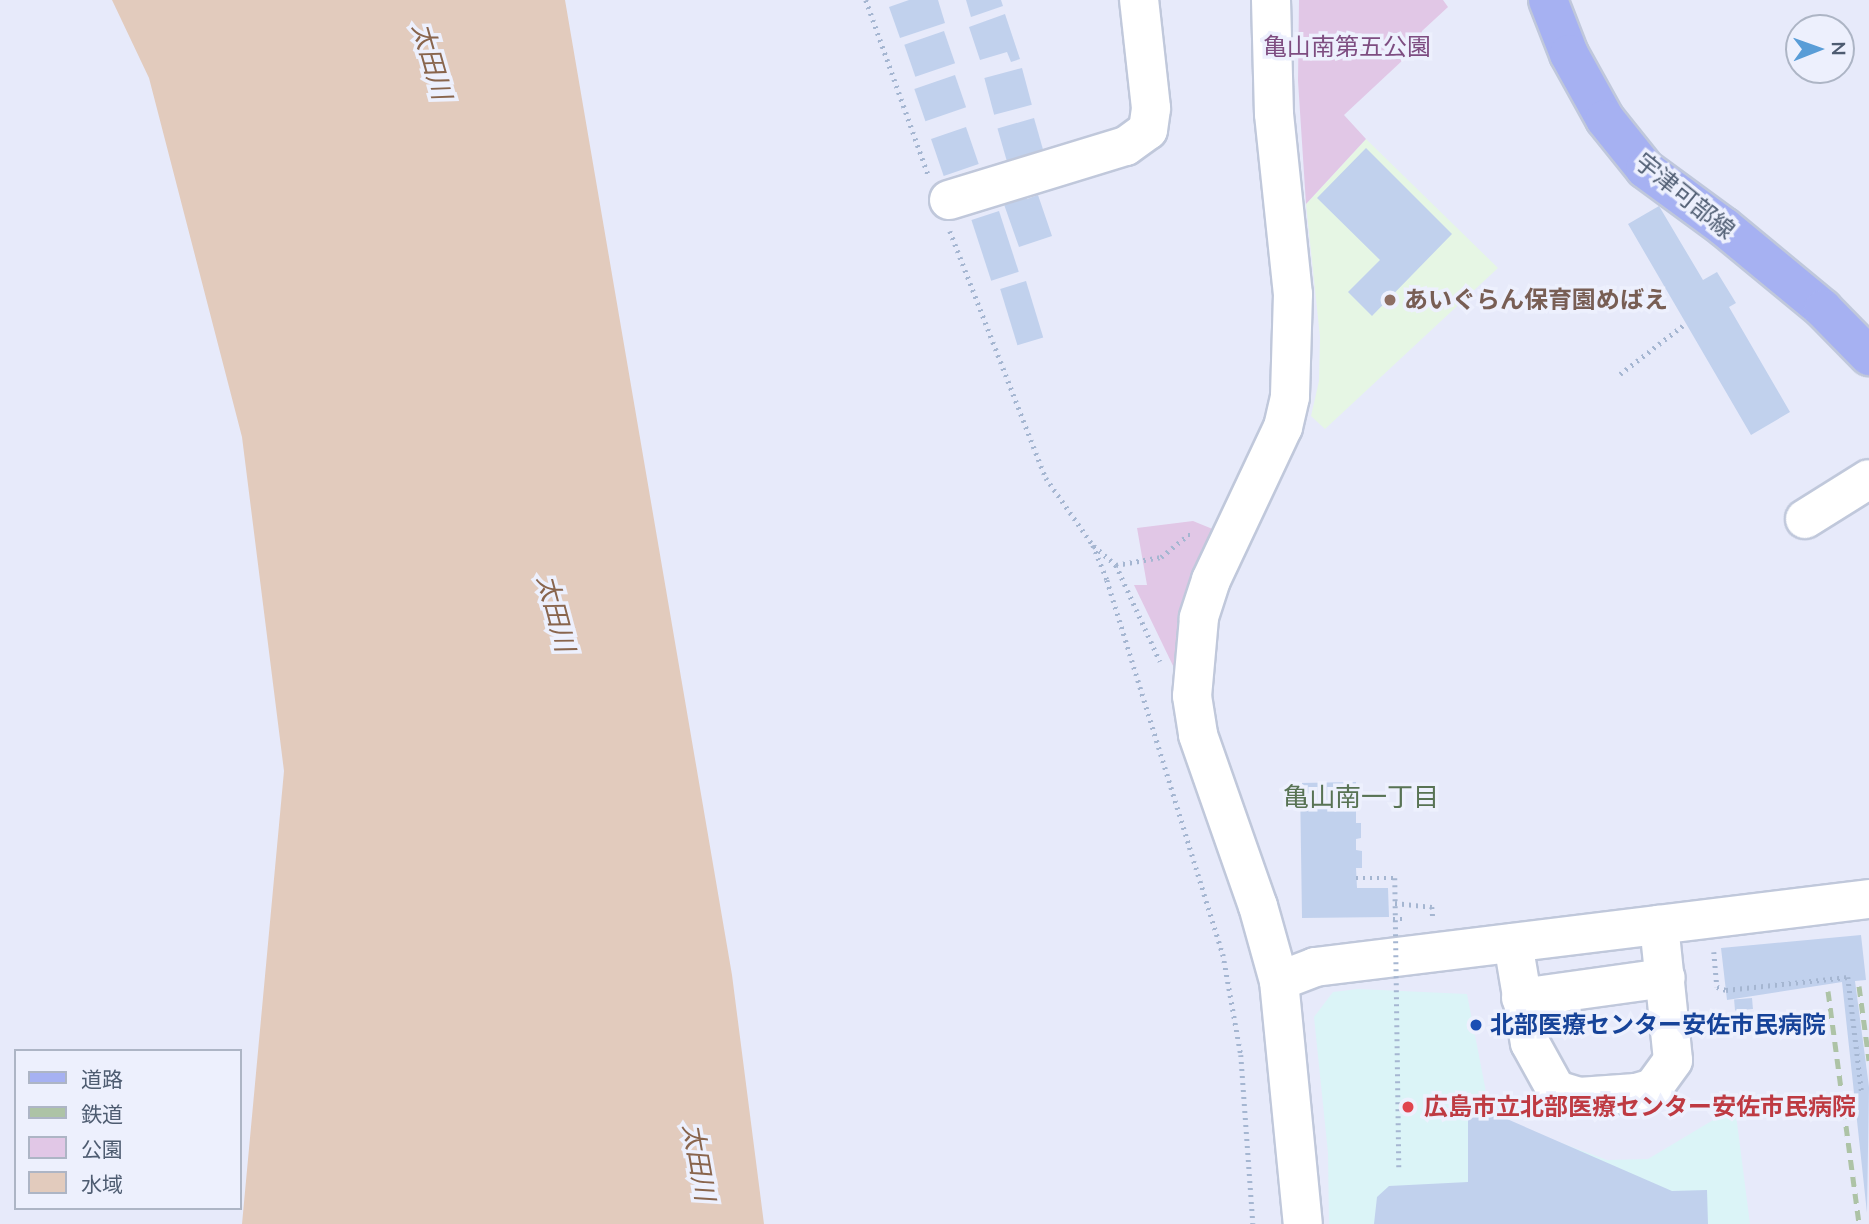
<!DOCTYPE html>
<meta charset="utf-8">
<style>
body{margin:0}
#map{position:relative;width:1869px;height:1224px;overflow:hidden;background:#e7eafa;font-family:Mulish,"Noto Sans JP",sans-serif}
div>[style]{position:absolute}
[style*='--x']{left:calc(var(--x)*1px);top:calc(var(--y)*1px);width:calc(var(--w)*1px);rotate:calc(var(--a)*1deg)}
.education>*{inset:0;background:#e6f6e4}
.medical>*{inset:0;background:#dbf4f7}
.green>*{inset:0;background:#e1c7e6}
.water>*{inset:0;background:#e2cbbd}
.building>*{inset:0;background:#c1d1ed;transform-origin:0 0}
.path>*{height:4.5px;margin-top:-2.25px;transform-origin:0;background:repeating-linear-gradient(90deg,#a5b6d1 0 2px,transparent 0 7px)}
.roads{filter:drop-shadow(2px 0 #c0c8db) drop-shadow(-2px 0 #c0c8db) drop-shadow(0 2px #c0c8db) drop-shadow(0 -2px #c0c8db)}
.minor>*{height:38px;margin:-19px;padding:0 19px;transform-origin:19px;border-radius:19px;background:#fff}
.major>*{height:38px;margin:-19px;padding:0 19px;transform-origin:19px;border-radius:19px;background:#a6b1f2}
.rail>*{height:5px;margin-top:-2.5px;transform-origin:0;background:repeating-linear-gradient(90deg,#adc3a6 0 10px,transparent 0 17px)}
.path-bridge>*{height:4.5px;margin-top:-2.25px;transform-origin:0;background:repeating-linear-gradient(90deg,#a5b6d1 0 2px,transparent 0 7px)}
.dots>*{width:19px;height:19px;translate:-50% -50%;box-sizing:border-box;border:4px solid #edf0fd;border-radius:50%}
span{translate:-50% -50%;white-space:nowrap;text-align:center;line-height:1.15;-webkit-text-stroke:7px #edf0fd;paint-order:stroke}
.park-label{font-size:24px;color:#7e4d81}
.street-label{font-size:24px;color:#4e5c71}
.education-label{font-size:24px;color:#785e54;font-weight:700}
.left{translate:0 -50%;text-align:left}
.transit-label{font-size:24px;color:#164399;font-weight:700}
.health-label{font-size:24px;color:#be3a42;font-weight:700}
.water-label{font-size:26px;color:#89654d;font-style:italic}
.neighbourhood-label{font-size:26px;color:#587354}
.legend{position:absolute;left:14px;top:1049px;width:228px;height:161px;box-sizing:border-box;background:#edf0fd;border:2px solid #adb5c5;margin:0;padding:9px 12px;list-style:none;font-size:21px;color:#4e5c71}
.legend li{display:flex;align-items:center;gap:14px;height:35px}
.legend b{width:35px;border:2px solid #adb5c5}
.north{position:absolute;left:1785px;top:14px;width:70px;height:70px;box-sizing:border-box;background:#edf0fd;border:2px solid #adb5c5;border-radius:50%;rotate:89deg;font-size:19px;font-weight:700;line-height:28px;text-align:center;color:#4e5c71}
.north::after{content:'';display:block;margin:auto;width:24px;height:32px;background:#599dd7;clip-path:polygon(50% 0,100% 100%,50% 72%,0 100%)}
</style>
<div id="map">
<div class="education">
<div style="clip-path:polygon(1366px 139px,1498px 268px,1325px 429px,1311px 416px,1319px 381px,1320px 337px,1306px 204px)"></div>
</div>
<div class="medical">
<div style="clip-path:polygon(1358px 989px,1467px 994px,1487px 1097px,1495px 1112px,1520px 1128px,1607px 1160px,1648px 1159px,1735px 1107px,1750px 1224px,1329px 1224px,1328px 1153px,1314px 1017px,1333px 992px)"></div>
</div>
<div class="green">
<div style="clip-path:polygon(1299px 0,1443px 0,1448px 7px,1422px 31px,1419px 45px,1344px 115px,1366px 139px,1306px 204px,1298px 81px)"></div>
<div style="clip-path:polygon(1193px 521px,1215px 530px,1177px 674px,1134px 585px,1147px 585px,1137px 528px)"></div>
</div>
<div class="water">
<div style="clip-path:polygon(112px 0,565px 0,732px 975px,764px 1224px,242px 1224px,284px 771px,242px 437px,149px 78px)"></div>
</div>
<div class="building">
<div style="clip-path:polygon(909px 0,938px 0,945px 23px,900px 38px,889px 7px)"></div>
<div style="clip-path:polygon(966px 0,1001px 0,1003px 6px,971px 17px)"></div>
<div style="clip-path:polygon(1005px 14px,1020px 59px,1011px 62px,1007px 52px,980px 60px,969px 27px)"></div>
<div style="left:944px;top:31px;width:34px;height:42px;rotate:71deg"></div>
<div style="left:1022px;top:68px;width:38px;height:39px;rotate:75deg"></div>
<div style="left:955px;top:75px;width:34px;height:43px;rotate:71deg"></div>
<div style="left:1034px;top:118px;width:35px;height:38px;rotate:74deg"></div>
<div style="left:966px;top:127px;width:39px;height:37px;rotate:71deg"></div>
<div style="clip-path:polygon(1366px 148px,1452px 234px,1372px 316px,1348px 292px,1380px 260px,1317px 198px)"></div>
<div style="clip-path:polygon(1022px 185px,1027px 199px,1038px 195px,1052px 236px,1019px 247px,1000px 193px)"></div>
<div style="clip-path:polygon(1659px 206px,1703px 280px,1717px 272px,1736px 303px,1729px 307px,1790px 412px,1751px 435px,1628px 224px)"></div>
<div style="left:999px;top:211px;width:64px;height:29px;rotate:72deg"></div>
<div style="left:1026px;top:281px;width:59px;height:27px;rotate:73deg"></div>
<div style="clip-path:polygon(1356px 782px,1356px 823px,1361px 823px,1361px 838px,1356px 839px,1356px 850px,1362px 851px,1362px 868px,1356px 868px,1357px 888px,1388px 888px,1389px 917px,1302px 918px,1300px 783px)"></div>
<div style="clip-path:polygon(1861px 935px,1866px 980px,1855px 981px,1869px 1087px,1867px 1213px,1842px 982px,1727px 1000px,1721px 948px)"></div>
<div style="left:1752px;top:998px;width:11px;height:18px;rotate:85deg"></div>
<div style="clip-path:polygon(1468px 1102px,1672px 1191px,1707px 1190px,1708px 1224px,1374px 1224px,1377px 1197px,1389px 1186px,1468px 1182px)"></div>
</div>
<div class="path">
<div style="--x:866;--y:0;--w:185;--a:70.4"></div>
<div style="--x:950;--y:231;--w:265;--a:68.8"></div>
<div style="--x:1046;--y:478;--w:82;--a:55"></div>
<div style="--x:1093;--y:545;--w:38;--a:68"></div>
<div style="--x:1107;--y:580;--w:392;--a:72.8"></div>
<div style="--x:1223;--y:954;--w:103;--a:79.9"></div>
<div style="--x:1241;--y:1055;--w:169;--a:85.9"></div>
<div style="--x:1620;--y:374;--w:83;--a:-37.7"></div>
<div style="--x:1094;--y:546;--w:29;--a:41"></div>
<div style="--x:1116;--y:565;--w:106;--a:65.4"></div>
<div style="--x:1116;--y:565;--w:46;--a:-10.1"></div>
<div style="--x:1161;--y:557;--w:35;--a:-39"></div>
<div style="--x:1188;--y:535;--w:6;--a:0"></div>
<div style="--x:1395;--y:903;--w:37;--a:6"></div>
<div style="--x:1432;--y:907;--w:11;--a:85"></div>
<div style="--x:1393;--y:919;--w:11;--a:0"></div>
<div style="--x:1714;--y:952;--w:35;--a:85"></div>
<div style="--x:1717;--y:987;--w:9;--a:18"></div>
<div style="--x:1726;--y:990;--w:123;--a:-6.1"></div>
<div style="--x:1848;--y:977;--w:118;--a:83.2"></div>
</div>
<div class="roads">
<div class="minor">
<div style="--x:1271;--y:0;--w:114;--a:88.5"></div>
<div style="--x:1274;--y:114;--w:181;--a:84"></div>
<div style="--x:1293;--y:294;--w:103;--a:91.7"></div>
<div style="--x:1290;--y:397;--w:31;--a:103"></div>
<div style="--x:1283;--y:427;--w:169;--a:115.2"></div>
<div style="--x:1211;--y:580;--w:40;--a:108"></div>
<div style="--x:1199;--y:618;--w:78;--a:95.1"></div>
<div style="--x:1192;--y:696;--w:39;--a:81"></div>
<div style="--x:1198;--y:735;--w:181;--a:70.7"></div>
<div style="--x:1258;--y:906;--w:78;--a:74.4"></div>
<div style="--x:1279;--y:981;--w:244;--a:84.4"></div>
<div style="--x:949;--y:200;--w:185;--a:-17"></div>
<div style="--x:1126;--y:146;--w:27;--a:-36"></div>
<div style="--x:1148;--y:130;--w:22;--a:-82"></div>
<div style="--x:1151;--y:108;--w:109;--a:-96.3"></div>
<div style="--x:1805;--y:519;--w:75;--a:-32"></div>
<div style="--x:1513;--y:943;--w:101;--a:80.4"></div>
<div style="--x:1530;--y:1043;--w:54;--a:61"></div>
<div style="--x:1556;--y:1090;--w:24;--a:17"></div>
<div style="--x:1579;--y:1097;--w:57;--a:-4"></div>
<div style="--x:1636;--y:1093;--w:18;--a:-16"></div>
<div style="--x:1653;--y:1088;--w:34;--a:-54"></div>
<div style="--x:1673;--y:1060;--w:136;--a:-95.9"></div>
<div style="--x:1279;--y:981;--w:39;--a:-21"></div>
<div style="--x:1315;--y:967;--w:558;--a:-7"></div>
<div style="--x:1521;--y:998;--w:146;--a:-7.9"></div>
</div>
<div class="major">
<div style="--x:1548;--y:0;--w:58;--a:68.7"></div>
<div style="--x:1569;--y:54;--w:74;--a:61"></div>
<div style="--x:1605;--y:119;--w:64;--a:51.3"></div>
<div style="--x:1645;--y:169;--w:98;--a:36.3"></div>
<div style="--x:1724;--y:227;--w:129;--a:39.6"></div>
<div style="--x:1823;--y:309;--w:66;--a:45.6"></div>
</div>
</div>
<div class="rail">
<div style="--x:1859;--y:986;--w:75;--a:82.3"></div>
<div style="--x:1828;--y:991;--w:235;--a:82.4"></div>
</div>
<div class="path-bridge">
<div style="--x:1356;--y:878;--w:39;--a:0"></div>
<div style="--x:1395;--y:878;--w:293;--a:89.2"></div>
</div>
<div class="dots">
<div style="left:1390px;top:300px;background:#8d6e63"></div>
<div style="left:1476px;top:1025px;background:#1a4fb4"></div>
<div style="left:1408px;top:1107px;background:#e0444e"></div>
</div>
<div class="park-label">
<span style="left:1347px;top:47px">亀山南第五公園</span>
</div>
<div class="street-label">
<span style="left:1685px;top:196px;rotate:39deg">宇津可部線</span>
</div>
<div class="education-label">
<span class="left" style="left:1404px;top:300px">あいぐらん保育園めばえ</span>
</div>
<div class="transit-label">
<span class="left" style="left:1490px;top:1025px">北部医療センター安佐市民病院</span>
</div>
<div class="health-label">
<span class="left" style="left:1424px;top:1107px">広島市立北部医療センター安佐市民病院</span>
</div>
<div class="water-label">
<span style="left:432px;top:61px;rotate:74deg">太田川</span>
<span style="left:556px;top:613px;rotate:75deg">太田川</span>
<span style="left:699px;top:1162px;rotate:80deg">太田川</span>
</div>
<div class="neighbourhood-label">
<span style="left:1361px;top:797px">亀山南一丁目</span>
</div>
<ul class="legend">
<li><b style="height:9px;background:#a6b1f2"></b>道路</li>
<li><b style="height:9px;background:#adc3a6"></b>鉄道</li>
<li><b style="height:19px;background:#e1c7e6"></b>公園</li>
<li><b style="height:19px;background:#e2cbbd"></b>水域</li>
</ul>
<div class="north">N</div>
</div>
